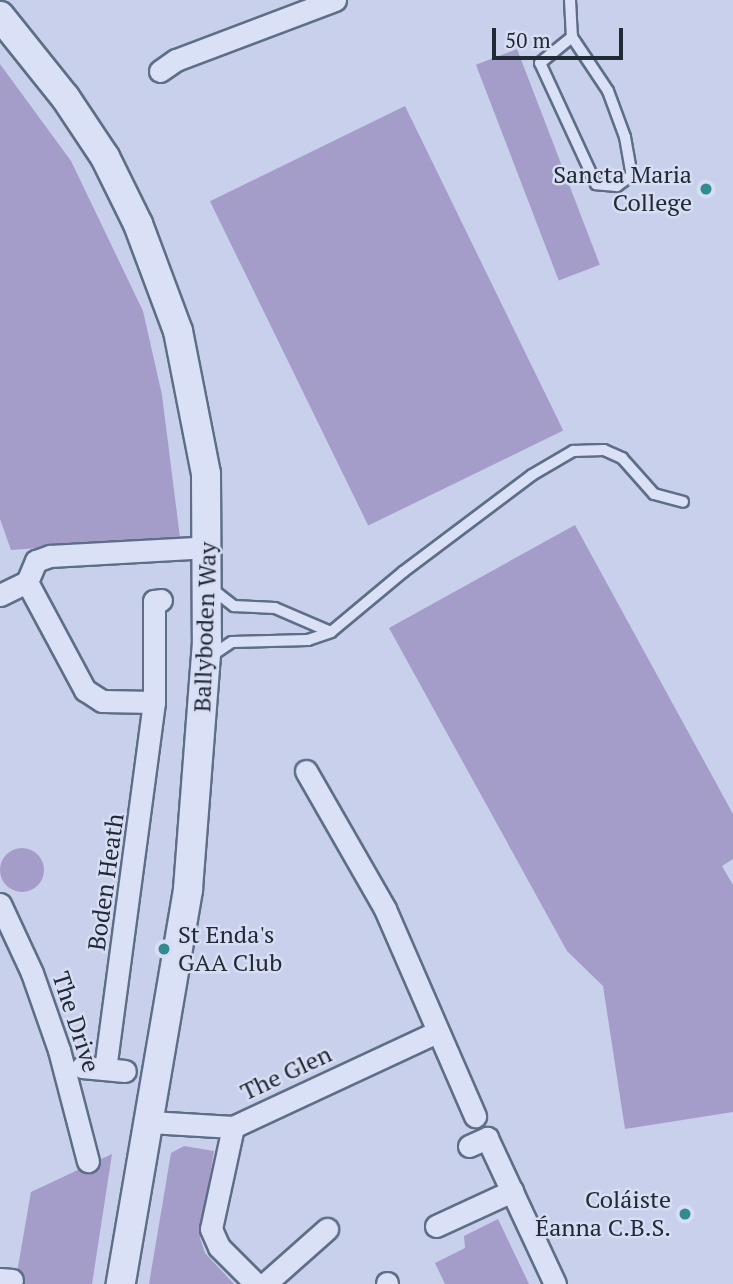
<!DOCTYPE html>
<meta charset="utf-8">
<style>
body{margin:0}
#map{position:relative;width:733px;height:1284px;overflow:hidden;background:#c8d0eb;font-family:"PT Serif",serif}
div>[style]{position:absolute}
[style*='--x']{left:calc(var(--x)*1px);top:calc(var(--y)*1px);width:calc(var(--w)*1px);rotate:calc(var(--a)*1deg)}
.green>*{inset:0;background:#a49cc9;transform-origin:0 0}
.round{border-radius:50%}
.roads{filter:drop-shadow(2px 0 #5e6e86) drop-shadow(-2px 0 #5e6e86) drop-shadow(0 2px #5e6e86) drop-shadow(0 -2px #5e6e86)}
.service>*{height:10px;margin:-5px;padding:0 5px;transform-origin:5px;border-radius:5px;background:#dae1f7}
.minor>*{height:21px;margin:-10.5px;padding:0 10.5px;transform-origin:10.5px;border-radius:10.5px;background:#dae1f7}
.secondary>*{height:28px;margin:-14px;padding:0 14px;transform-origin:14px;border-radius:14px;background:#dae1f7}
.dots>*{width:19px;height:19px;translate:-50% -50%;box-sizing:border-box;border:4px solid #d7ddf3;border-radius:50%}
span{translate:-50% -50%;white-space:nowrap;text-align:center;line-height:1.15;-webkit-text-stroke:5px #d7ddf3;paint-order:stroke}
.poi-label{font-size:24px;color:#202b37}
.right{translate:-100% -50%;text-align:right}
.left{translate:0 -50%;text-align:left}
.street-label{font-size:24px;color:#202b37}
.scale{position:absolute;left:492px;top:28px;width:131px;height:32px;box-sizing:border-box;border:4px solid #202b37;border-top:0;padding-left:9px;font-size:21px;line-height:24px;white-space:nowrap;color:#202b37;-webkit-text-stroke:5px #d7ddf3;paint-order:stroke}
</style>
<div id="map">
<div class="green">
<div style="left:517px;top:49px;width:231px;height:44px;rotate:69deg"></div>
<div style="clip-path:polygon(0 64px,71px 161px,143px 311px,162px 395px,180px 538px,11px 550px,0 519px)"></div>
<div style="left:405px;top:106px;width:361px;height:217px;rotate:64deg"></div>
<div style="clip-path:polygon(575px 525px,733px 814px,733px 859px,722px 866px,733px 885px,733px 1112px,625px 1129px,603px 986px,567px 951px,389px 628px)"></div>
<div class="round" style="left:0;top:848px;width:44px;height:44px"></div>
<div style="clip-path:polygon(184px 1146px,214px 1151px,200px 1238px,205px 1253px,234px 1284px,149px 1284px,171px 1153px)"></div>
<div style="clip-path:polygon(112px 1154px,92px 1284px,15px 1284px,31px 1192px)"></div>
<div style="clip-path:polygon(498px 1219px,529px 1284px,445px 1284px,435px 1263px,465px 1248px,464px 1236px)"></div>
</div>
<div class="roads">
<div class="service">
<div style="--x:570;--y:0;--w:37;--a:87"></div>
<div style="--x:572;--y:37;--w:65;--a:56.3"></div>
<div style="--x:608;--y:91;--w:49;--a:69.7"></div>
<div style="--x:625;--y:137;--w:39;--a:80"></div>
<div style="--x:632;--y:175;--w:19;--a:144"></div>
<div style="--x:617;--y:186;--w:21;--a:-175"></div>
<div style="--x:596;--y:184;--w:133;--a:-114.8"></div>
<div style="--x:540;--y:63;--w:41;--a:-39.1"></div>
<div style="--x:212;--y:589;--w:28;--a:38"></div>
<div style="--x:234;--y:606;--w:41;--a:2.8"></div>
<div style="--x:275;--y:608;--w:61;--a:23.2"></div>
<div style="--x:211;--y:656;--w:25;--a:-34"></div>
<div style="--x:232;--y:642;--w:76;--a:-1.5"></div>
<div style="--x:308;--y:640;--w:24;--a:-19"></div>
<div style="--x:331;--y:632;--w:94;--a:-39.8"></div>
<div style="--x:403;--y:572;--w:161;--a:-36.9"></div>
<div style="--x:532;--y:475;--w:48;--a:-30.3"></div>
<div style="--x:573;--y:451;--w:31;--a:-2"></div>
<div style="--x:604;--y:450;--w:20;--a:24"></div>
<div style="--x:622;--y:458;--w:48;--a:48.4"></div>
<div style="--x:654;--y:494;--w:30;--a:15"></div>
</div>
<div class="minor">
<div style="--x:160;--y:71;--w:19;--a:-35"></div>
<div style="--x:176;--y:60;--w:170;--a:-20.7"></div>
<div style="--x:27;--y:582;--w:123;--a:61.8"></div>
<div style="--x:85;--y:690;--w:20;--a:33"></div>
<div style="--x:102;--y:701;--w:52;--a:1.1"></div>
<div style="--x:154;--y:702;--w:370;--a:97.6"></div>
<div style="--x:0;--y:595;--w:30;--a:-26"></div>
<div style="--x:27;--y:582;--w:23;--a:-67"></div>
<div style="--x:36;--y:561;--w:15;--a:-20"></div>
<div style="--x:50;--y:556;--w:159;--a:-3.2"></div>
<div style="--x:154;--y:702;--w:101;--a:-90"></div>
<div style="--x:154;--y:601;--w:7;--a:-8"></div>
<div style="--x:306;--y:771;--w:159;--a:60.2"></div>
<div style="--x:385;--y:909;--w:226;--a:66.5"></div>
<div style="--x:0;--y:904;--w:76;--a:65.1"></div>
<div style="--x:32;--y:973;--w:82;--a:70.7"></div>
<div style="--x:59;--y:1050;--w:115;--a:75.4"></div>
<div style="--x:82;--y:1067;--w:43;--a:5.3"></div>
<div style="--x:150;--y:1122;--w:83;--a:3.4"></div>
<div style="--x:233;--y:1127;--w:225;--a:-25"></div>
<div style="--x:233;--y:1127;--w:104;--a:102.2"></div>
<div style="--x:211;--y:1229;--w:20;--a:66"></div>
<div style="--x:219;--y:1247;--w:52;--a:45"></div>
<div style="--x:469;--y:1146;--w:20;--a:-24"></div>
<div style="--x:487;--y:1138;--w:161;--a:65"></div>
<div style="--x:436;--y:1226;--w:84;--a:-24.7"></div>
<div style="--x:0;--y:1279;--w:12;--a:5"></div>
<div style="--x:387;--y:1283;--w:1;--a:90"></div>
<div style="--x:265;--y:1284;--w:83;--a:-41.6"></div>
</div>
<div class="secondary">
<div style="--x:0;--y:16;--w:104;--a:51.3"></div>
<div style="--x:65;--y:97;--w:72;--a:56.3"></div>
<div style="--x:105;--y:157;--w:75;--a:63.8"></div>
<div style="--x:138;--y:224;--w:114;--a:69.5"></div>
<div style="--x:178;--y:331;--w:146;--a:78.9"></div>
<div style="--x:206;--y:474;--w:168;--a:89.7"></div>
<div style="--x:207;--y:642;--w:249;--a:94.4"></div>
<div style="--x:188;--y:890;--w:400;--a:99.7"></div>
</div>
</div>
<div class="dots">
<div style="left:706px;top:189px;background:#328b91"></div>
<div style="left:164px;top:949px;background:#328b91"></div>
<div style="left:685px;top:1214px;background:#328b91"></div>
</div>
<div class="poi-label">
<span class="right" style="left:692px;top:189px">Sancta Maria<br>College</span>
<span class="left" style="left:178px;top:949px">St Enda's<br>GAA Club</span>
<span class="right" style="left:671px;top:1214px">Coláiste<br>Éanna C.B.S.</span>
</div>
<div class="street-label">
<span style="left:205px;top:627px;rotate:-88deg">Ballyboden Way</span>
<span style="left:106px;top:882px;rotate:-82deg">Boden Heath</span>
<span style="left:76px;top:1022px;rotate:72deg">The Drive</span>
<span style="left:286px;top:1073px;rotate:-25deg">The Glen</span>
</div>
<div class="scale">50 m</div>
</div>
